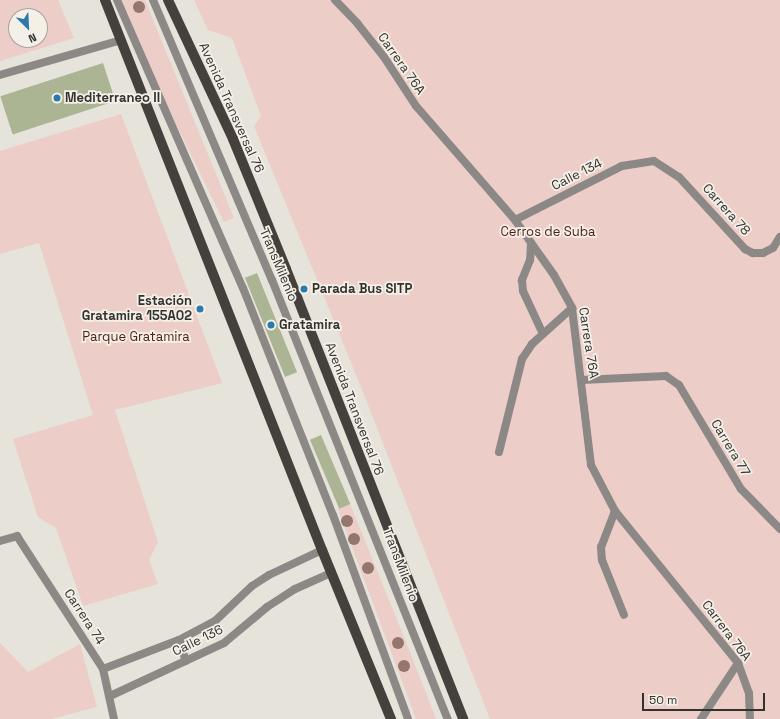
<!DOCTYPE html>
<meta charset="utf-8">
<style>
body{margin:0}
#map{position:relative;width:780px;height:719px;overflow:hidden;background:#e6e3db;font-family:"Space Grotesk",sans-serif}
div>[style]{position:absolute}
[style*='--x']{left:calc(var(--x)*1px);top:calc(var(--y)*1px);width:calc(var(--w)*1px);rotate:calc(var(--a)*1deg)}
.green>*{inset:0;background:#eccdc7}
.building>*{inset:0;background:#acb593;transform-origin:0 0}
.service>*{height:8px;margin:-4px;padding:0 4px;transform-origin:4px;border-radius:4px;background:#8c8886}
.minor>*{height:8px;margin:-4px;padding:0 4px;transform-origin:4px;border-radius:4px;background:#8c8886}
.primary>*{height:10px;margin:-5px;padding:0 5px;transform-origin:5px;border-radius:5px;background:#46403c}
.trees>*{width:12px;height:12px;margin:-6px;border-radius:50%;background:#94766f}
.dots>*{width:11px;height:11px;translate:-50% -50%;box-sizing:border-box;border:2px solid #f4f0e8;border-radius:50%}
span{translate:-50% -50%;white-space:nowrap;text-align:center;line-height:1.15;-webkit-text-stroke:3.5px #f4f0e8;paint-order:stroke}
.street-label{font-size:13px;color:#33322f}
.poi-label{font-size:13px;color:#33322f;font-weight:700}
.left{translate:0 -50%;text-align:left}
.right{translate:-100% -50%;text-align:right}
.park-label{font-size:13px;color:#501c16}
.north{position:absolute;left:8px;top:8px;width:40px;height:40px;box-sizing:border-box;background:#f4f0e8;border:1px solid #a7a49e;border-radius:50%;rotate:156deg;font-size:11px;font-weight:700;line-height:16px;text-align:center;color:#33322f}
.north::after{content:'';display:block;margin:auto;width:14px;height:18px;background:#2c7aac;clip-path:polygon(50% 0,100% 100%,50% 72%,0 100%)}
.scale{position:absolute;left:642px;top:693px;width:123px;height:18px;box-sizing:border-box;border:2px solid #33322f;border-top:0;padding-left:5px;font-size:12px;line-height:14px;white-space:nowrap;color:#33322f;-webkit-text-stroke:3px #f4f0e8;paint-order:stroke}
</style>
<div id="map">
<div class="green">
<div style="clip-path:polygon(evenodd,0 0,58px 0,74px 38px,0 61px,0 0,16px 16px,40px 16px,40px 40px,16px 40px,16px 16px)"></div>
<div style="clip-path:polygon(120px 0,145px 0,234px 218px,224px 222px,169px 110px)"></div>
<div style="clip-path:polygon(194px 0,780px 0,780px 719px,490px 719px,363px 392px,254px 126px,261px 116px,232px 38px,208px 30px)"></div>
<div style="clip-path:polygon(121px 114px,222px 383px,115px 410px,158px 542px,149px 560px,158px 584px,83px 606px,56px 528px,38px 517px,13px 439px,93px 415px,39px 243px,0 254px,0 151px)"></div>
<div style="clip-path:polygon(350px 504px,406px 642px,436px 719px,416px 719px,338px 509px)"></div>
<div style="clip-path:polygon(0 643px,28px 672px,80px 644px,97px 707px,51px 719px,0 719px)"></div>
</div>
<div class="building">
<div style="left:103px;top:63px;width:40px;height:108px;rotate:72deg"></div>
<div style="left:257px;top:273px;width:107px;height:13px;rotate:68deg"></div>
<div style="left:321px;top:435px;width:75px;height:12px;rotate:67deg"></div>
</div>
<div class="service">
<div style="--x:117;--y:0;--w:314;--a:66.4"></div>
<div style="--x:243;--y:288;--w:244;--a:68.4"></div>
<div style="--x:333;--y:515;--w:217;--a:69.8"></div>
<div style="--x:153;--y:0;--w:304;--a:67"></div>
<div style="--x:272;--y:280;--w:473;--a:68.2"></div>
<div style="--x:531;--y:243;--w:17;--a:93"></div>
<div style="--x:530;--y:260;--w:22;--a:112"></div>
<div style="--x:522;--y:280;--w:11;--a:85"></div>
<div style="--x:523;--y:291;--w:47;--a:65.1"></div>
<div style="--x:499;--y:452;--w:96;--a:-76.1"></div>
<div style="--x:522;--y:359;--w:18;--a:-56"></div>
<div style="--x:532;--y:344;--w:54;--a:-42"></div>
<div style="--x:615;--y:511;--w:39;--a:111"></div>
<div style="--x:601;--y:547;--w:13;--a:86"></div>
<div style="--x:602;--y:560;--w:59;--a:68.2"></div>
<div style="--x:701;--y:719;--w:67;--a:-56.5"></div>
</div>
<div class="minor">
<div style="--x:335;--y:0;--w:32;--a:46"></div>
<div style="--x:357;--y:23;--w:43;--a:51.5"></div>
<div style="--x:384;--y:57;--w:59;--a:56.9"></div>
<div style="--x:416;--y:106;--w:151;--a:49"></div>
<div style="--x:515;--y:220;--w:67;--a:54.7"></div>
<div style="--x:554;--y:275;--w:38;--a:61"></div>
<div style="--x:572;--y:308;--w:158;--a:83.1"></div>
<div style="--x:591;--y:465;--w:52;--a:62.4"></div>
<div style="--x:615;--y:511;--w:196;--a:51"></div>
<div style="--x:738;--y:663;--w:32;--a:70"></div>
<div style="--x:749;--y:693;--w:26;--a:88"></div>
<div style="--x:0;--y:75;--w:126;--a:-16.1"></div>
<div style="--x:515;--y:220;--w:120;--a:-26.8"></div>
<div style="--x:622;--y:166;--w:32;--a:-9"></div>
<div style="--x:654;--y:161;--w:30;--a:33"></div>
<div style="--x:679;--y:177;--w:98;--a:47.5"></div>
<div style="--x:745;--y:249;--w:9;--a:27"></div>
<div style="--x:753;--y:253;--w:10;--a:0"></div>
<div style="--x:763;--y:253;--w:11;--a:-27"></div>
<div style="--x:773;--y:248;--w:13;--a:-58"></div>
<div style="--x:582;--y:380;--w:84;--a:-2.7"></div>
<div style="--x:666;--y:376;--w:16;--a:35"></div>
<div style="--x:679;--y:385;--w:121;--a:59.2"></div>
<div style="--x:741;--y:489;--w:56;--a:45.7"></div>
<div style="--x:0;--y:541;--w:18;--a:-16"></div>
<div style="--x:17;--y:536;--w:158;--a:57.1"></div>
<div style="--x:103;--y:669;--w:51;--a:77.6"></div>
<div style="--x:179;--y:640;--w:22;--a:72"></div>
<div style="--x:103;--y:669;--w:81;--a:-20.9"></div>
<div style="--x:179;--y:640;--w:41;--a:-27.8"></div>
<div style="--x:215;--y:621;--w:51;--a:-43.4"></div>
<div style="--x:252;--y:586;--w:20;--a:-33"></div>
<div style="--x:269;--y:575;--w:59;--a:-25.3"></div>
<div style="--x:110;--y:696;--w:126;--a:-24.9"></div>
<div style="--x:224;--y:643;--w:56;--a:-39.9"></div>
<div style="--x:267;--y:607;--w:33;--a:-33"></div>
<div style="--x:295;--y:589;--w:39;--a:-24"></div>
</div>
<div class="primary">
<div style="--x:105;--y:0;--w:591;--a:68.47"></div>
<div style="--x:322;--y:550;--w:183;--a:67.8"></div>
<div style="--x:168;--y:0;--w:153;--a:64.9"></div>
<div style="--x:233;--y:139;--w:140;--a:67.8"></div>
<div style="--x:286;--y:269;--w:484;--a:68.5"></div>
</div>
<div class="trees">
<div style="left:139px;top:7px"></div>
<div style="left:347px;top:521px"></div>
<div style="left:354px;top:539px"></div>
<div style="left:368px;top:568px"></div>
<div style="left:398px;top:643px"></div>
<div style="left:404px;top:666px"></div>
</div>
<div class="dots">
<div style="left:57px;top:98px;background:#2c7aac"></div>
<div style="left:304px;top:289px;background:#2c7aac"></div>
<div style="left:200px;top:309px;background:#2c7aac"></div>
<div style="left:271px;top:325px;background:#2c7aac"></div>
</div>
<div class="street-label">
<span style="left:401px;top:64px;rotate:55deg">Carrera 76A</span>
<span style="left:231px;top:108px;rotate:66deg">Avenida Transversal 76</span>
<span style="left:577px;top:175px;rotate:-27deg">Calle 134</span>
<span style="left:726px;top:210px;rotate:48deg">Carrera 78</span>
<span style="left:278px;top:265px;rotate:67deg">TransMilenio</span>
<span style="left:588px;top:343px;rotate:81deg">Carrera 76A</span>
<span style="left:354px;top:409px;rotate:69deg">Avenida Transversal 76</span>
<span style="left:730px;top:448px;rotate:59deg">Carrera 77</span>
<span style="left:400px;top:565px;rotate:69deg">TransMilenio</span>
<span style="left:84px;top:617px;rotate:57deg">Carrera 74</span>
<span style="left:726px;top:631px;rotate:53deg">Carrera 76A</span>
<span style="left:198px;top:641px;rotate:-26deg">Calle 136</span>
</div>
<div class="poi-label">
<span class="left" style="left:65px;top:98px">Mediterraneo II</span>
<span class="left" style="left:312px;top:289px">Parada Bus SITP</span>
<span class="right" style="left:192px;top:309px">Estación<br>Gratamira 155A02</span>
<span class="left" style="left:279px;top:325px">Gratamira</span>
</div>
<div class="park-label">
<span style="left:548px;top:232px">Cerros de Suba</span>
<span style="left:136px;top:337px">Parque Gratamira</span>
</div>
<div class="north">N</div>
<div class="scale">50 m</div>
</div>
